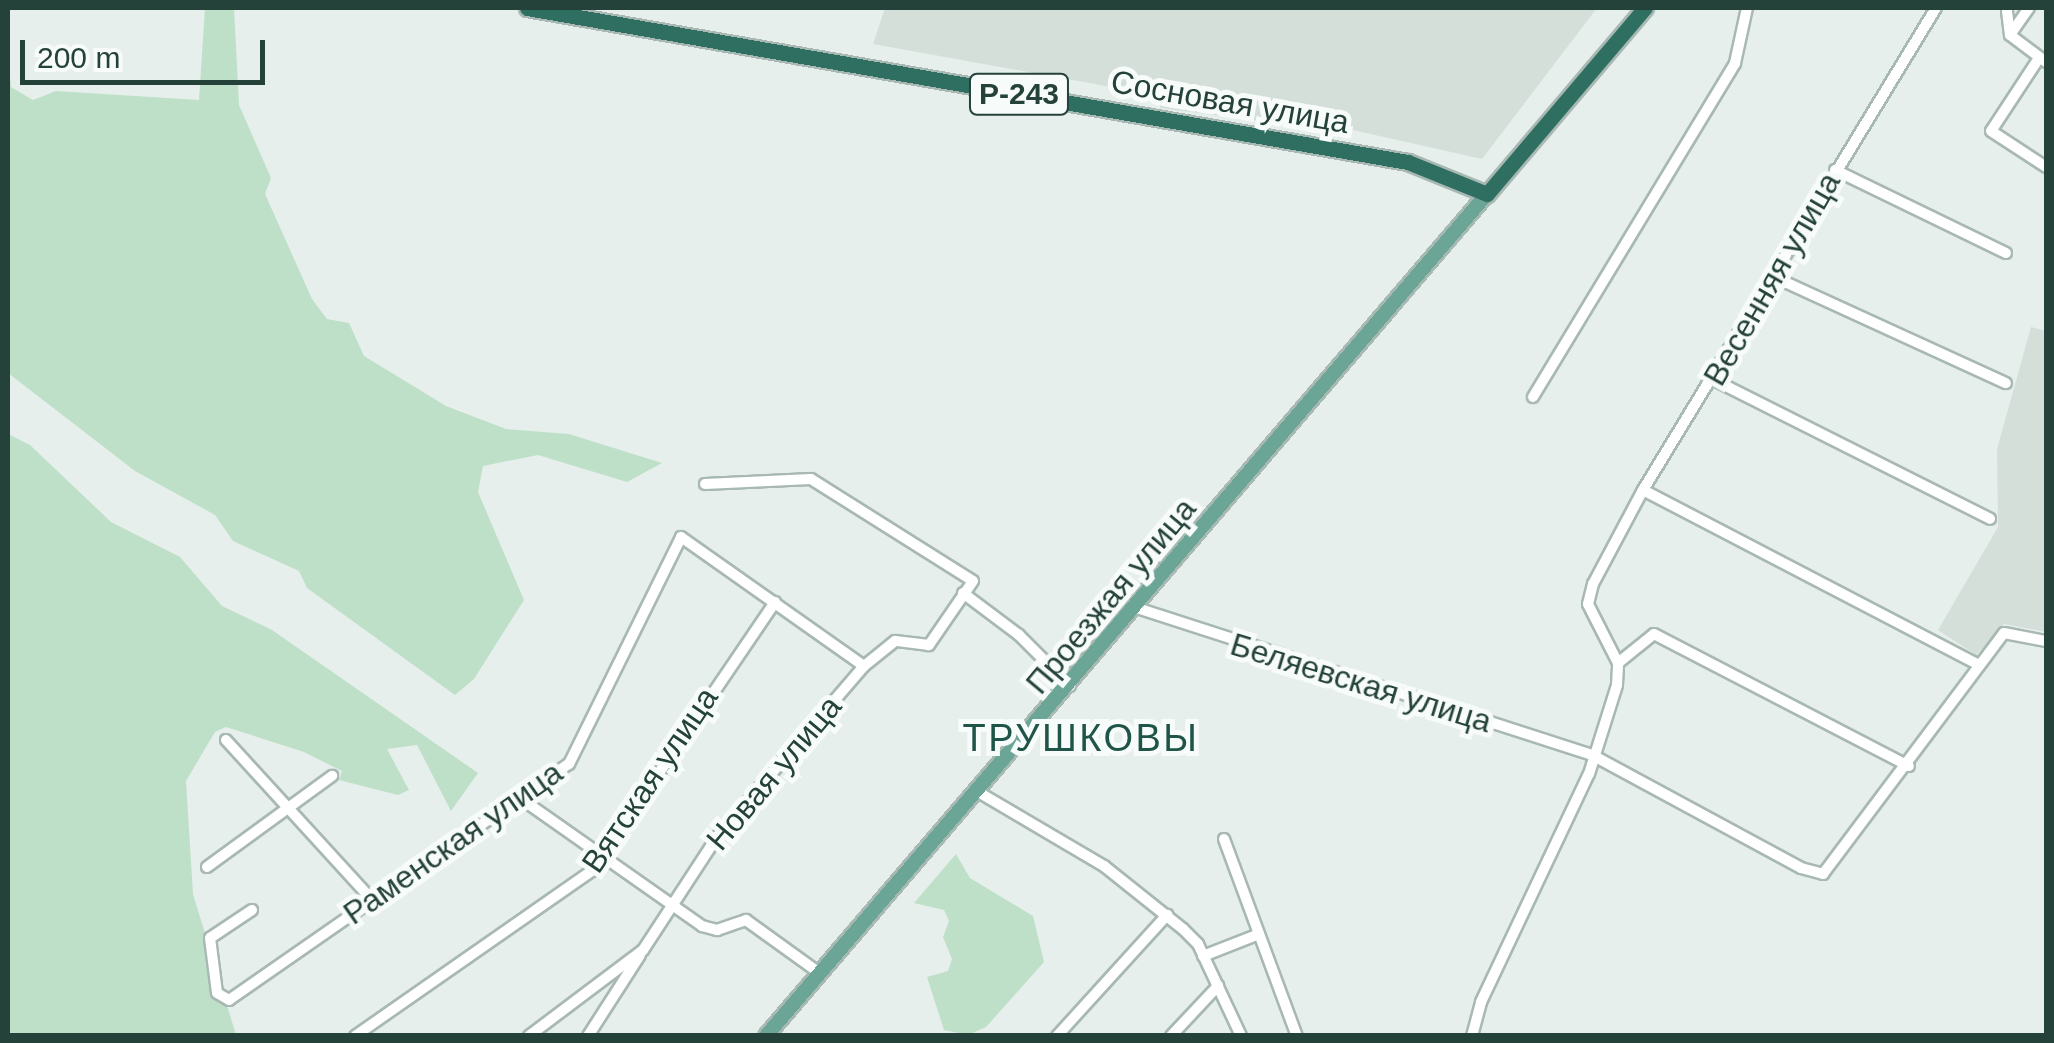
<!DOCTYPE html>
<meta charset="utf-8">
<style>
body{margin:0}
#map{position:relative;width:2054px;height:1043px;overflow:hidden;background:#e6efeb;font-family:Helvetica,sans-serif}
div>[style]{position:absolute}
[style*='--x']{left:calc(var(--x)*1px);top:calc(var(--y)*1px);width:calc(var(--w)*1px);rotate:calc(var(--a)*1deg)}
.built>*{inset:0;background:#d4dfda}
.green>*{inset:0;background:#bfe0c8}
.roads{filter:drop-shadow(2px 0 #a8b8b2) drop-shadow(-2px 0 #a8b8b2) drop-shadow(0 2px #a8b8b2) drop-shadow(0 -2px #a8b8b2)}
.minor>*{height:10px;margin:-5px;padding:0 5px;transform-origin:5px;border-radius:5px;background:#fff}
.major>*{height:14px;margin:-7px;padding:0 7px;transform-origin:7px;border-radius:7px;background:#6aa596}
.highway>*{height:15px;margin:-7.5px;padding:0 7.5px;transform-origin:7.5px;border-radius:7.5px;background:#2f6f62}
span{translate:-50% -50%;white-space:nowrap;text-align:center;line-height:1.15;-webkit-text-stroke:10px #f7fbf9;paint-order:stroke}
.shield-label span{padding:2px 8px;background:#f7fbf9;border:2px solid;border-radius:8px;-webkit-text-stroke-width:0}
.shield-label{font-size:30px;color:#24423a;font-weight:700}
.street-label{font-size:32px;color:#24423a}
.quarter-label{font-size:38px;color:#1f5548;letter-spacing:2.5px}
.frame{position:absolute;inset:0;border:10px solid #24423a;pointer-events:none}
.scale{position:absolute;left:20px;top:40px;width:245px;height:45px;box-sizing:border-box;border:5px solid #24423a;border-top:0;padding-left:12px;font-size:30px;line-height:35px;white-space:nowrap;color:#24423a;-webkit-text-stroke:8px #f7fbf9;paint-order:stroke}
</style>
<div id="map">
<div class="built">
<div style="clip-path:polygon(885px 8px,1597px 8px,1482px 159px,1277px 113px,1275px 123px,1160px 108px,1161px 96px,873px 44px)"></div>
<div style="clip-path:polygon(2031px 327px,2046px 331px,2046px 632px,2004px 624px,1976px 655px,1938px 630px,1998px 527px,1997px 449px)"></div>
</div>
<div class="green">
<div style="clip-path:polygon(205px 8px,234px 8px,239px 105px,271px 178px,265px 194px,312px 299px,327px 319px,349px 323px,364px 356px,446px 406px,506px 429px,569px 434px,662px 463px,627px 482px,538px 455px,483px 466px,478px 492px,524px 600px,474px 679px,455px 695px,307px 588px,299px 571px,233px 541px,215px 515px,135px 471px,8px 373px,8px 53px,11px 87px,33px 100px,56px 91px,199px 100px)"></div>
<div style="clip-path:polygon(8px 434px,30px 445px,111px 522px,180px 557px,222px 606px,272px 630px,478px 773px,451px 811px,417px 745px,387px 749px,409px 790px,398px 795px,339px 780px,342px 771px,304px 752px,226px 727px,215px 732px,186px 781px,193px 894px,236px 1035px,8px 1036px)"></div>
<div style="clip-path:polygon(956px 854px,970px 878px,1033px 916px,1044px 962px,986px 1027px,968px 1035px,944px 1030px,927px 977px,948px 971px,952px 959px,943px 937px,949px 921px,944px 910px,914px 903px)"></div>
</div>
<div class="roads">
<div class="minor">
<div style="--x:2007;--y:11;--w:24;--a:83"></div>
<div style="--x:2010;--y:35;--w:45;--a:36.9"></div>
<div style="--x:2010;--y:35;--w:33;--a:-55"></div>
<div style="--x:2039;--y:58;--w:87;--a:123.3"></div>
<div style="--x:1991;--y:131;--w:66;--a:33.2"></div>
<div style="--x:1835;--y:170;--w:190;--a:25.9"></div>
<div style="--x:1774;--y:277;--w:255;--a:24.6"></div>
<div style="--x:1714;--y:380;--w:309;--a:26.7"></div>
<div style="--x:1533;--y:397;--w:390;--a:-58.8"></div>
<div style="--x:1735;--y:63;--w:56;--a:-77.7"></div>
<div style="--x:705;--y:484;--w:106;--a:-2.7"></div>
<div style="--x:811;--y:479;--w:191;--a:32.2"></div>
<div style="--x:973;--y:581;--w:78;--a:124.5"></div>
<div style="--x:929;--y:645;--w:34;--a:-173"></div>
<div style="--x:895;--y:641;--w:40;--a:141"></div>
<div style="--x:1643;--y:490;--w:377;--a:27.5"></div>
<div style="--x:963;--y:593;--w:70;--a:36.9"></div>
<div style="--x:1019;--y:635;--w:72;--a:45"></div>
<div style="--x:1137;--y:608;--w:480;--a:17.9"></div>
<div style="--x:1594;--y:756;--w:235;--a:28.4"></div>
<div style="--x:1801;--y:868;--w:23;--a:15"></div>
<div style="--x:1823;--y:874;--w:301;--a:-53.1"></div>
<div style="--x:2004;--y:633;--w:43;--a:10.8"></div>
<div style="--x:1618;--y:663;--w:46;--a:-38.9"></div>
<div style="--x:1654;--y:634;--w:287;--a:27.4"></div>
<div style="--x:226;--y:740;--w:217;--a:47.6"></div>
<div style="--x:980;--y:793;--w:144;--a:30.5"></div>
<div style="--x:1104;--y:866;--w:101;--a:38.6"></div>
<div style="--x:1183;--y:929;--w:21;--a:45"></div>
<div style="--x:1198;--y:944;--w:102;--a:64.9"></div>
<div style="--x:520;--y:798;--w:223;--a:35.1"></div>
<div style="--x:702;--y:926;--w:16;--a:15"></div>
<div style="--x:717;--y:930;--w:31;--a:-19"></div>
<div style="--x:746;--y:920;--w:89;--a:35.8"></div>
<div style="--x:1224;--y:839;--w:210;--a:69.7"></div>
<div style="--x:207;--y:867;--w:155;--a:-36.1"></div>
<div style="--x:252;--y:910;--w:50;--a:146.3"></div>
<div style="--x:210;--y:938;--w:55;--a:82.7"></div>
<div style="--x:217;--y:993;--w:14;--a:30"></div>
<div style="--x:229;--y:1000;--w:414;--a:-34.8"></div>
<div style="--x:569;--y:764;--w:253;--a:-63.7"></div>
<div style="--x:681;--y:537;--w:224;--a:35.2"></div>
<div style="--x:864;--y:666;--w:225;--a:130.7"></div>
<div style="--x:717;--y:837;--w:135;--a:123.2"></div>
<div style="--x:643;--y:950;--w:143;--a:143"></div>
<div style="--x:1203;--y:956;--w:60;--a:-21.4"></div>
<div style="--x:355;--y:1036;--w:290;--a:-34.9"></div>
<div style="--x:593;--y:870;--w:324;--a:-55.8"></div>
<div style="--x:588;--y:1036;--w:96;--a:-57.3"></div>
<div style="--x:1057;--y:1036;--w:164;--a:-47.7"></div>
<div style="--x:1171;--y:1036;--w:69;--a:-46.8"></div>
<div style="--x:1472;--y:1036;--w:35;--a:-75"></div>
<div style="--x:1481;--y:1002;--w:252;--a:-64.7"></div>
<div style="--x:1589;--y:774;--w:93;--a:-72.5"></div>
<div style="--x:1617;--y:685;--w:22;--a:-87"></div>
<div style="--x:1618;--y:663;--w:66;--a:-117"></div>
<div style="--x:1588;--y:604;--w:21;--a:-76"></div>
<div style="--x:1593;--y:584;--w:106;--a:-62"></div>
<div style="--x:1643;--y:490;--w:564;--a:-58.71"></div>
</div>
<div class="major">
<div style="--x:766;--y:1036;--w:1109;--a:-49.43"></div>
</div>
<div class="highway">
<div style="--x:527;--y:8;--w:894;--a:9.92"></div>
<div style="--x:1408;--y:162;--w:85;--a:22.1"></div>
<div style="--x:1487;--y:194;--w:244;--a:-49.7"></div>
</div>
</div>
<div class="shield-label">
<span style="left:1019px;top:94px">Р-243</span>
</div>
<div class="street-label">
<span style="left:1230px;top:102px;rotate:10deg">Сосновая улица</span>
<span style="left:1772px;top:279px;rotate:-60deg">Весенняя улица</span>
<span style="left:1111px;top:596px;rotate:-50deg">Проезжая улица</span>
<span style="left:1361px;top:683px;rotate:17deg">Беляевская улица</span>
<span style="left:774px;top:773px;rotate:-50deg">Новая улица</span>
<span style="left:650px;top:780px;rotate:-56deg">Вятская улица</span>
<span style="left:453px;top:843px;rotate:-35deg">Раменская улица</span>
</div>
<div class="quarter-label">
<span style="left:1081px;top:739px">ТРУШКОВЫ</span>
</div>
<div class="frame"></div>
<div class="scale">200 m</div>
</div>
